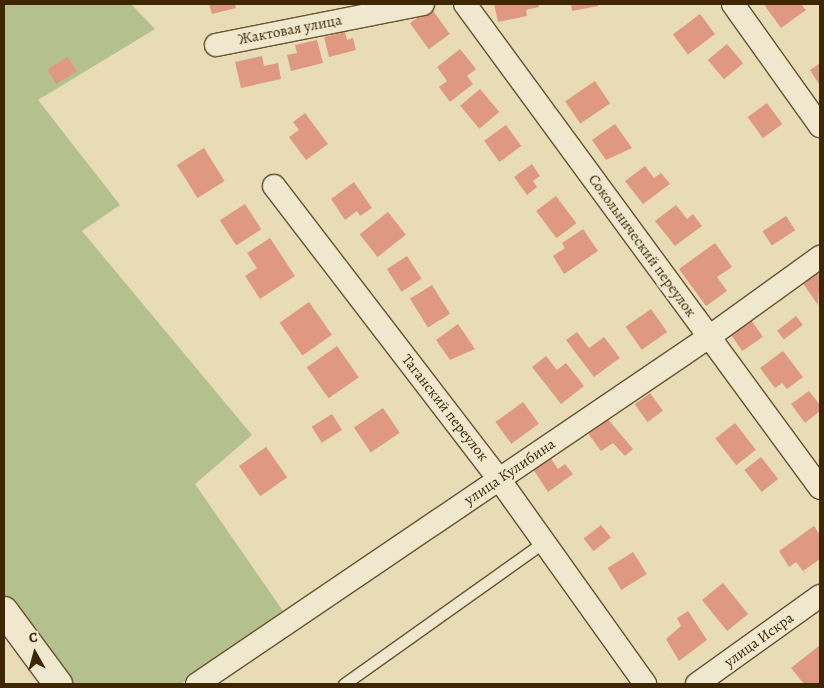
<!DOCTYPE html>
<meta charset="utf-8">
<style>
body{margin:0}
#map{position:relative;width:824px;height:688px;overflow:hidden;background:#e7dcb5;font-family:Alegreya,serif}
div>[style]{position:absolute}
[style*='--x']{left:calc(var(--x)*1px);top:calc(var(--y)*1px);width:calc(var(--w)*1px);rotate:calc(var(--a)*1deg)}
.green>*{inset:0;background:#b4c08e}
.building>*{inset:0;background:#df9983;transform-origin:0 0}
.roads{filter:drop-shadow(1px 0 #68542f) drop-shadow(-1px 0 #68542f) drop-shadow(0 1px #68542f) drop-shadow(0 -1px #68542f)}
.lane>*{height:11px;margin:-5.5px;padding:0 5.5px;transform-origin:5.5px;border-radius:5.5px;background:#efe8cf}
.street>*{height:22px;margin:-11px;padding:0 11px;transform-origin:11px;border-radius:11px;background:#efe8cf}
.secondary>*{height:28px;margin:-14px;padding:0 14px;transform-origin:14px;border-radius:14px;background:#efe8cf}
span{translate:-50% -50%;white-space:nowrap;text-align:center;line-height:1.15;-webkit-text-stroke:4.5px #efe8cf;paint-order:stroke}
.street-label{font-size:15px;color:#3e2602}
.frame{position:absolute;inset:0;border:5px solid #3e2602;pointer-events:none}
.north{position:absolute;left:10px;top:628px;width:50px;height:50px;-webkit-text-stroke:4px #efe8cf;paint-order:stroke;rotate:353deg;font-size:14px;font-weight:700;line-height:20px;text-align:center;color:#3e2602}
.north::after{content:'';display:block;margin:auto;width:18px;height:22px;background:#3e2602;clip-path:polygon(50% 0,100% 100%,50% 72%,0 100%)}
</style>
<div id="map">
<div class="green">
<div style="clip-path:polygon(4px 4px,131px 4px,155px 29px,38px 100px,120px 205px,82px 231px,252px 435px,195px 484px,283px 611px,181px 684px,68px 684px,4px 596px)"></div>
</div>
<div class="building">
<div style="clip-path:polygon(209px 4px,235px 4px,236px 8px,212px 14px)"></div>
<div style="clip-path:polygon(494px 4px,538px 4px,539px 7px,526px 10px,527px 16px,498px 22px)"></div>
<div style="clip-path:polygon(571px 4px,598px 4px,598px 6px,572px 11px)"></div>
<div style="clip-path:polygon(768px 4px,801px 4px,806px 10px,781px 28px,765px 6px)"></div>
<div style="left:431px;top:8px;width:32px;height:26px;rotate:54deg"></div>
<div style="left:700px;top:14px;width:25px;height:34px;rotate:53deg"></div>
<div style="clip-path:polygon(345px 32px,347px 40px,353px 38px,356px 50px,329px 57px,324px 37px)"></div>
<div style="clip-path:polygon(317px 40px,323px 63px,291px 71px,287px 55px,297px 53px,295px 45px)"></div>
<div style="left:727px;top:44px;width:25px;height:25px;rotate:50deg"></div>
<div style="clip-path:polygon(460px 49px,476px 69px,467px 76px,473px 84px,450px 102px,439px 87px,447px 81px,437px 67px)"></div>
<div style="clip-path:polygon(262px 56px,264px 66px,278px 63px,281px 79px,241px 88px,235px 62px)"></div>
<div style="left:68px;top:57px;width:17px;height:24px;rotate:59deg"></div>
<div style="clip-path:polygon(820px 63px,820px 86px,810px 70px)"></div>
<div style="left:595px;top:81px;width:27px;height:36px;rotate:56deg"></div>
<div style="left:480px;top:89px;width:30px;height:26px;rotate:50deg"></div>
<div style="left:767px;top:103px;width:26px;height:24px;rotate:54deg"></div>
<div style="clip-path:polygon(305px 113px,328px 144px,306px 160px,289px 137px,299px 130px,293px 122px)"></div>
<div style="clip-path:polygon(615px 124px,632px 148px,606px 160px,592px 140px)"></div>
<div style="left:506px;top:125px;width:26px;height:27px;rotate:54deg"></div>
<div style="left:204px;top:148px;width:39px;height:32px;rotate:58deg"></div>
<div style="clip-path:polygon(532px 164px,540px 176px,533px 181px,537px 187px,527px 195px,514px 177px)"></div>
<div style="clip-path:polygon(645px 166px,654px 178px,661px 173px,670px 184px,643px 204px,625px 181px)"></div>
<div style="clip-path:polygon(354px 182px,372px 208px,360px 216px,357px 211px,345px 220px,331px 199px)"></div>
<div style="left:556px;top:196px;width:34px;height:25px;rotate:53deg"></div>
<div style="left:245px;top:204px;width:30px;height:30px;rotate:57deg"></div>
<div style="clip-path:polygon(676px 205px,687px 219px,693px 214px,702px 226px,675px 246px,655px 221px)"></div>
<div style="left:388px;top:212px;width:29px;height:36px;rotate:52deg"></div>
<div style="left:786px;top:216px;width:17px;height:28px;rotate:57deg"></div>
<div style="clip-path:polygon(583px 229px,598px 251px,564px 274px,553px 256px,565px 248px,562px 243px)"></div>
<div style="clip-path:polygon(270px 238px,295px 276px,260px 299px,245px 276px,257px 268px,247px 253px)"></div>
<div style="clip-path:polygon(715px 243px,732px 267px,717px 277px,727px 291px,706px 306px,679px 269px)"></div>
<div style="left:407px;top:256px;width:27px;height:24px;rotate:57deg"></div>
<div style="clip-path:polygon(817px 272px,820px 276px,818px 305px,802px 282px)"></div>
<div style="left:432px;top:285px;width:34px;height:26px;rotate:58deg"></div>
<div style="left:309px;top:302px;width:40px;height:36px;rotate:55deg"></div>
<div style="left:651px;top:309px;width:28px;height:31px;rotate:55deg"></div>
<div style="left:796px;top:316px;width:11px;height:24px;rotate:52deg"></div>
<div style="left:749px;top:317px;width:24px;height:25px;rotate:55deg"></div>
<div style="clip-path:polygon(458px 324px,475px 349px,450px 360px,436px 340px)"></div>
<div style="clip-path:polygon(577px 332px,589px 348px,604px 337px,620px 358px,594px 377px,566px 340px)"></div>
<div style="left:337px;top:346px;width:38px;height:37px;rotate:55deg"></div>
<div style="clip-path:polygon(783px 351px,803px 377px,787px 389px,782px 383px,775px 388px,760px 368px)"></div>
<div style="clip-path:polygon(546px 356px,557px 370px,566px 363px,584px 386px,561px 404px,532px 367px)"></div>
<div style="clip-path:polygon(809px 391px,820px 405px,820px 411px,805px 423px,791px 404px)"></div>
<div style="left:650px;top:393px;width:22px;height:19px;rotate:54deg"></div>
<div style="left:523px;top:402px;width:27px;height:34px;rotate:54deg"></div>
<div style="left:383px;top:408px;width:30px;height:35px;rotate:56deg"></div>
<div style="left:332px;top:414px;width:19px;height:24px;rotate:58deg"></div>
<div style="clip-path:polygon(607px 418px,633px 449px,625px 456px,613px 443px,601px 451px,587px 432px)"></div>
<div style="left:735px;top:423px;width:34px;height:25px;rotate:52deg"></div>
<div style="left:266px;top:447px;width:37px;height:33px;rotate:55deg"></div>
<div style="clip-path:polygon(550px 457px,558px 469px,565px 464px,573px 474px,548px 492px,533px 469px)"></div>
<div style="left:761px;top:457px;width:28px;height:21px;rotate:52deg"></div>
<div style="left:601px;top:525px;width:16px;height:22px;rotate:52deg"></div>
<div style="clip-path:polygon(814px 526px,820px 535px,820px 559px,803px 571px,796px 562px,789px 567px,779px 551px)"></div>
<div style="left:633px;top:552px;width:26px;height:30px;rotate:58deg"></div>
<div style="left:723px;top:583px;width:40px;height:27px;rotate:51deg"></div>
<div style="clip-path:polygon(688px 611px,707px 640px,679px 661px,666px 639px,681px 626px,677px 618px)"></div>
<div style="clip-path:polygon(820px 645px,820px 684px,804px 684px,791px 668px)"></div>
</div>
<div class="roads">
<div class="lane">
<div style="--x:344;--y:684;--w:247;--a:-35.4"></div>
</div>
<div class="street">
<div style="--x:465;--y:4;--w:600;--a:53.74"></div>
<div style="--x:733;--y:4;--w:150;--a:54.5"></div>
<div style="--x:216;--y:45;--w:211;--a:-11.2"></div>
<div style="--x:274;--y:186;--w:369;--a:52.5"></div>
<div style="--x:499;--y:479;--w:252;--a:54.5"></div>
<div style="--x:197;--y:684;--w:619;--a:-34.13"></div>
<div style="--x:709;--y:337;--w:137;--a:-35.8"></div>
<div style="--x:697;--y:684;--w:151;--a:-35.6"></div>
</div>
<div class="secondary">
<div style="--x:4;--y:611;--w:91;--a:53.5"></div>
</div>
</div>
<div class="street-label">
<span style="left:290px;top:30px;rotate:-11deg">Жактовая улица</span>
<span style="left:642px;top:246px;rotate:54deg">Сокольнический переулок</span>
<span style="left:445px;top:408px;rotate:52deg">Таганский переулок</span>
<span style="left:510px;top:472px;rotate:-34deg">улица Кулибина</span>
<span style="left:759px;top:640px;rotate:-36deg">улица Искра</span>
</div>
<div class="frame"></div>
<div class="north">С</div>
</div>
